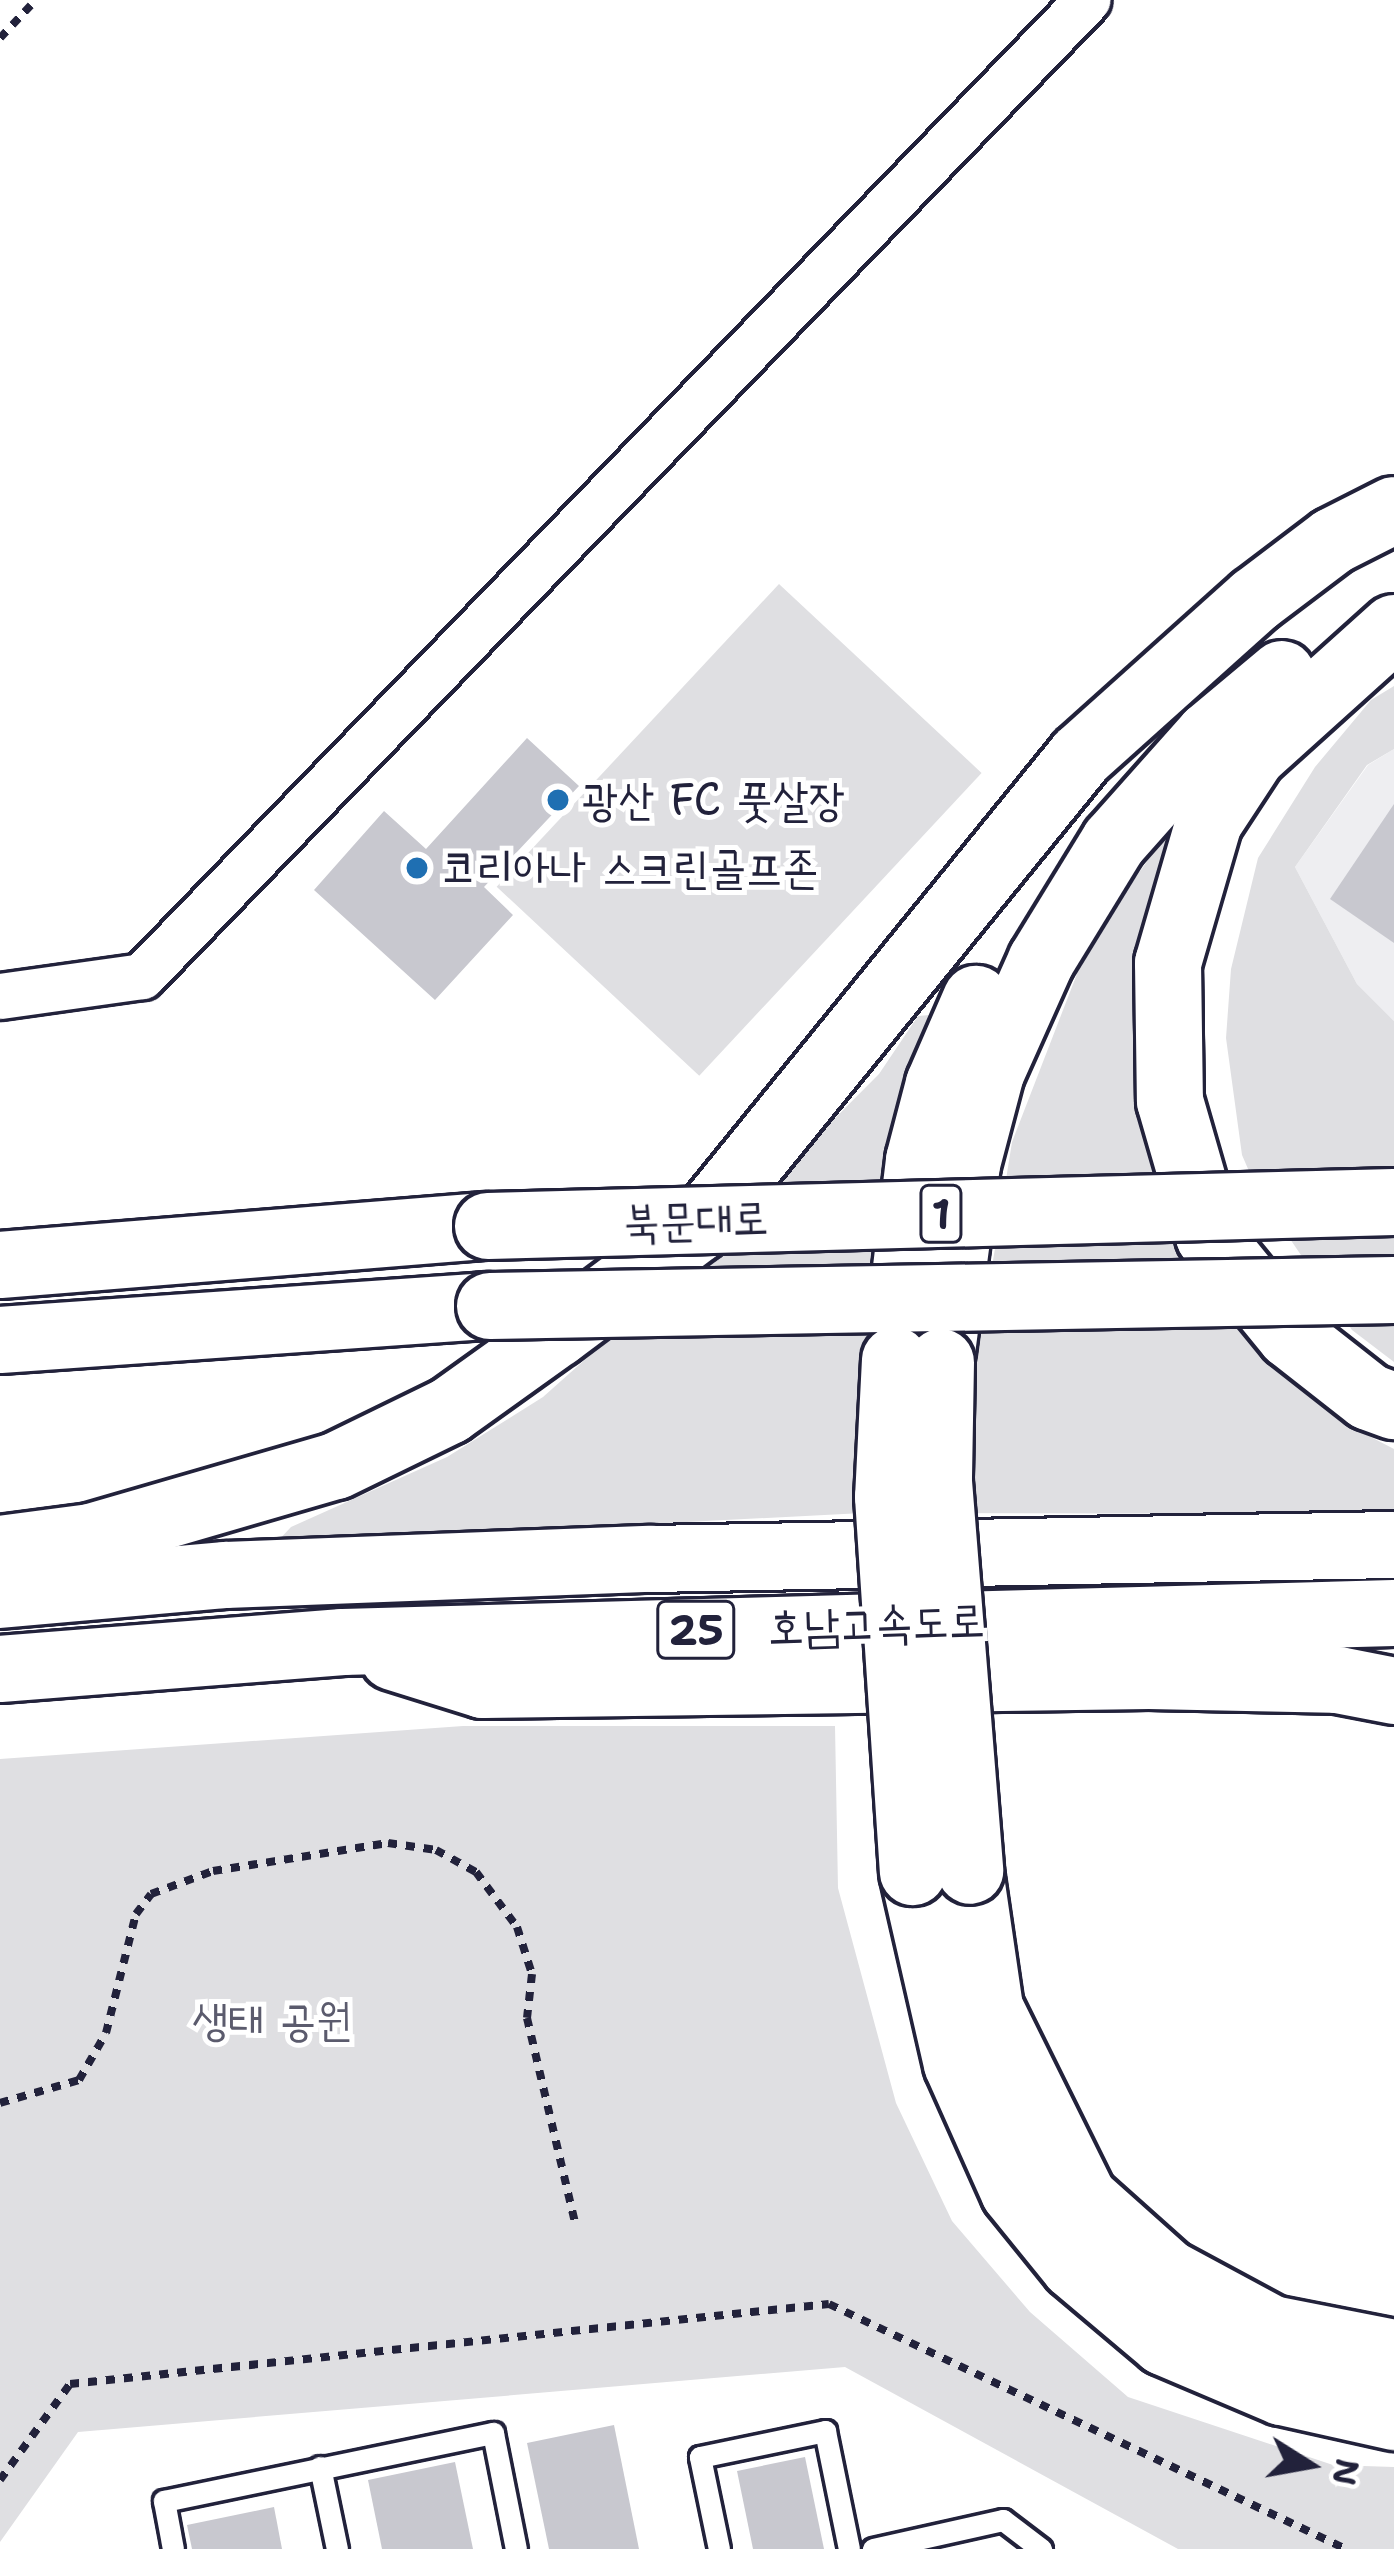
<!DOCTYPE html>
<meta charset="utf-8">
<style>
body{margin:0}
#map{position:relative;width:1394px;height:2549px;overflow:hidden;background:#fff;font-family:"Shantell Sans","Poor Story",sans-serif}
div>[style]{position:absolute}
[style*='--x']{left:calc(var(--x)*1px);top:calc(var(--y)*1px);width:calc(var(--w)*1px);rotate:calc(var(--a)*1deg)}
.built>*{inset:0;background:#eeeef1}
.green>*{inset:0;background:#dfdfe2;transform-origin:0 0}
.building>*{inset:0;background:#c8c8cf}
.path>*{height:8px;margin-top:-4px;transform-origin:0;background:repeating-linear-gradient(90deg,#22223b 0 9px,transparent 0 18px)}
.roads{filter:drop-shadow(3px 0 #22223b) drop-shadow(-3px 0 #22223b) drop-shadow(0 3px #22223b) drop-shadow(0 -3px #22223b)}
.lane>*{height:21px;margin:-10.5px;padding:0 10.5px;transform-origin:10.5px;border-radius:10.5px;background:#fff}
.street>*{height:45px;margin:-22.5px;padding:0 22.5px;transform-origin:22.5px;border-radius:22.5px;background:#fff}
.primary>*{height:66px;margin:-33px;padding:0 33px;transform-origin:33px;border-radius:33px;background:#fff}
.highway>*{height:66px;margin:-33px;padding:0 33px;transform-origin:33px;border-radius:33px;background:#fff}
.bridges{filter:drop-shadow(3px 0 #22223b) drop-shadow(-3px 0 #22223b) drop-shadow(0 3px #22223b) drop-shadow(0 -3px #22223b)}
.primary-bridge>*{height:66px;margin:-33px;padding:0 33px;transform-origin:33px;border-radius:33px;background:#fff}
.highway-bridge>*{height:66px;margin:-33px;padding:0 33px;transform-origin:33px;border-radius:33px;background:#fff}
.dots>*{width:33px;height:33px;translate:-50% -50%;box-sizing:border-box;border:6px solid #fff;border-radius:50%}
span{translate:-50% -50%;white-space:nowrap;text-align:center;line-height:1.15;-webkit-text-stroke:10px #fff;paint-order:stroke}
.shield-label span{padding:3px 9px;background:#fff;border:3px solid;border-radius:9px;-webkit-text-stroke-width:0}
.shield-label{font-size:42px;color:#22223b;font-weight:700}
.poi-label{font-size:45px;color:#22223b}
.left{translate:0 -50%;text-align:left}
.street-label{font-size:45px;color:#22223b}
.park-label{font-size:45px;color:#5b5b6d}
.north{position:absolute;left:1250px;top:2405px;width:120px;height:120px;-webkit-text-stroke:9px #fff;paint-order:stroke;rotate:101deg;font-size:33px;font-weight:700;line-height:48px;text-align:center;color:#22223b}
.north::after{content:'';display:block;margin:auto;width:42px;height:54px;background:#22223b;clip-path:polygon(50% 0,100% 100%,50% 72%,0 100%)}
</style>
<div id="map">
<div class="built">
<div style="clip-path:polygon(1394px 749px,1394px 1021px,1357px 984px,1295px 867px,1368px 765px)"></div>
</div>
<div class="green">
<div style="left:779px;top:584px;width:277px;height:414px;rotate:43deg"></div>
<div style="clip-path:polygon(1394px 686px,1394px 749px,1367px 765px,1295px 867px,1357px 984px,1394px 1021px,1394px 1362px,1352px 1330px,1258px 1192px,1242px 1155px,1226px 1038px,1231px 969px,1258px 858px,1315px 767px,1371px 700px)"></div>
<div style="clip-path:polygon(1170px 828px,1187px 833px,1207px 1273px,1256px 1350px,1340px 1421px,1394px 1449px,1394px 1514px,863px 1513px,276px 1543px,291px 1527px,447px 1457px,543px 1397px,671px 1283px,879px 1074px,918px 1016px,930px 1015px,930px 1053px,879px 1267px,862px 1391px,972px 1392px,1012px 1142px,1087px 948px)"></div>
<div style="clip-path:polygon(463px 1726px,835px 1726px,838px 1888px,896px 2103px,952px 2221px,1030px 2312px,1128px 2397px,1333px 2465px,1394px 2467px,1394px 2549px,1178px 2549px,845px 2367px,78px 2432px,0 2542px,0 1759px)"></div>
</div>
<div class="building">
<div style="clip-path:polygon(527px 738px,579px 786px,484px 887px,513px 915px,435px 1000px,314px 890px,384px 811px,426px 849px)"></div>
<div style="clip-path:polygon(1394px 804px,1394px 943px,1330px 899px)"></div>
<div style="clip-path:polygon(614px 2425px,639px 2549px,549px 2549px,527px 2443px)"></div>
<div style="clip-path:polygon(805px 2457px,824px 2549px,753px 2549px,737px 2471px)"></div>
<div style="clip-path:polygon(455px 2462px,473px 2549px,382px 2549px,368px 2480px)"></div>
<div style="clip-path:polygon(274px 2507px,282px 2549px,192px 2549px,187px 2525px)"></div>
</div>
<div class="path">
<div style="--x:0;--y:38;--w:45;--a:-46.8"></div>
<div style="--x:0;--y:2103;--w:82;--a:-16.2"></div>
<div style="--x:79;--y:2080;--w:54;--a:-60.1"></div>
<div style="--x:106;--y:2033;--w:123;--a:-75.9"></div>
<div style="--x:136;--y:1914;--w:25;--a:-53"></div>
<div style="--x:151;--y:1894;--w:66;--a:-20.4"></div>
<div style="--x:213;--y:1871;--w:177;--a:-9.1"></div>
<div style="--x:388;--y:1843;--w:49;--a:8.3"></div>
<div style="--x:436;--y:1850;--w:46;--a:28.8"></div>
<div style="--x:476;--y:1872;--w:69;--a:53.3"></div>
<div style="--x:517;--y:1927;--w:49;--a:72.3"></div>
<div style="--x:532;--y:1974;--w:44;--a:96.5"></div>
<div style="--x:527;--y:2018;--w:210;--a:76.8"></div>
<div style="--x:0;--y:2480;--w:119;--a:-53.9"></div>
<div style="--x:70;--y:2384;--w:763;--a:-6.02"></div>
<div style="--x:829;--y:2304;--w:572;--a:25.36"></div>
</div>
<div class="roads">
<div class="lane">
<div style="--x:320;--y:2467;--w:84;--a:78.3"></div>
<div style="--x:173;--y:2549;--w:49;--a:-100.6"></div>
<div style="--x:164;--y:2501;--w:336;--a:-11.7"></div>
<div style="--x:493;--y:2433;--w:118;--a:78.8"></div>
<div style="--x:719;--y:2549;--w:94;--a:-101.7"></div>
<div style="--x:700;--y:2457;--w:128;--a:-11.7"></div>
<div style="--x:825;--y:2431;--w:120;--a:78.5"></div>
<div style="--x:873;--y:2549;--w:133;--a:-12.6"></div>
<div style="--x:1003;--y:2520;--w:48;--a:37.3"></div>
</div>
<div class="street">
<div style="--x:0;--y:996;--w:143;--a:-8"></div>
<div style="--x:142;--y:976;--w:1359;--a:-45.92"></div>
</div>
<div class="primary">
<div style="--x:0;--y:1265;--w:490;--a:-4.6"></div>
<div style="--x:0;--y:1340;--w:491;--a:-4"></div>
</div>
<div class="highway">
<div style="--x:1394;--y:628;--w:190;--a:138"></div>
<div style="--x:1253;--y:755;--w:80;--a:123.3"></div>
<div style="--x:1209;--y:822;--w:147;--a:106.2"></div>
<div style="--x:1168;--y:963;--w:138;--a:89.2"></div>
<div style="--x:1170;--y:1101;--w:141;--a:73.9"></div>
<div style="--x:1209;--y:1236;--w:128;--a:50.7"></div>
<div style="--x:1290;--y:1335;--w:100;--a:38.1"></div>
<div style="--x:1369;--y:1397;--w:27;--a:20"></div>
<div style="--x:906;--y:1268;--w:109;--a:-83.1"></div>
<div style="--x:919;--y:1160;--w:79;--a:-75.3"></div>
<div style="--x:939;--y:1084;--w:93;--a:-66.5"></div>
<div style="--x:942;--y:1352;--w:190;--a:-82.4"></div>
<div style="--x:967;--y:1164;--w:94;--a:-75.2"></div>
<div style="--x:991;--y:1073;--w:123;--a:-65.9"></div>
<div style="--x:1041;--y:961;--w:140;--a:-58.5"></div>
<div style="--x:1114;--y:842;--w:143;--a:-48.4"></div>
<div style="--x:1209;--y:735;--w:95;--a:-39.9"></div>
<div style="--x:0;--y:1549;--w:92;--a:-7.5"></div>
<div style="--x:91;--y:1537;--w:255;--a:-16.2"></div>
<div style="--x:336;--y:1466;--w:126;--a:-26"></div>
<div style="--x:449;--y:1411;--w:134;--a:-35.6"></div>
<div style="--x:558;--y:1333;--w:174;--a:-36.8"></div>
<div style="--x:697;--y:1229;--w:609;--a:-50.93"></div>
<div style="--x:1081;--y:756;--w:234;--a:-41.9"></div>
<div style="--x:1255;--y:600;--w:98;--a:-37.1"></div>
<div style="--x:1333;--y:541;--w:68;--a:-26.9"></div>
<div style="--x:0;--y:1595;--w:227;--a:-5.1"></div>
<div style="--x:226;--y:1575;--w:424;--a:-2.2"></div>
<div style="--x:650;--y:1559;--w:744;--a:-1.08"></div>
<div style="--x:393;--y:1657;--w:94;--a:17.3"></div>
<div style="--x:483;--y:1685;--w:666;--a:-0.77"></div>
<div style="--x:1149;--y:1676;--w:189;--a:1.2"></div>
<div style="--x:1338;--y:1680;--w:57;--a:11.1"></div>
<div style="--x:0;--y:1669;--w:344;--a:-4.5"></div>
<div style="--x:343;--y:1642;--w:1051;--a:-1.58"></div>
<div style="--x:970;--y:1871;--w:138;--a:81.7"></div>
<div style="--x:990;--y:2008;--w:212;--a:63.7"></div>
<div style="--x:1084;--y:2198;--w:113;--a:41.8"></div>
<div style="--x:1168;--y:2273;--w:118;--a:28.3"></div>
<div style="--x:1272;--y:2329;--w:124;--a:11.1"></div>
<div style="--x:913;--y:1872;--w:197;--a:77.1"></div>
<div style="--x:957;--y:2064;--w:140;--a:66"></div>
<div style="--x:1014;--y:2192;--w:95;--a:51"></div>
<div style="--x:1074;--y:2266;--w:118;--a:40.2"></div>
<div style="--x:1164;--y:2342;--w:128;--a:23"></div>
<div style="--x:1282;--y:2392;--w:115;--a:12.6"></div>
</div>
</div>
<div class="bridges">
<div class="primary-bridge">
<div style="--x:488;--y:1226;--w:906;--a:-1.52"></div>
<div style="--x:490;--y:1306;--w:904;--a:-1.01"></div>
</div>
<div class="highway-bridge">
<div style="--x:895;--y:1360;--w:137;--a:92.9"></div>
<div style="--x:888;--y:1497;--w:376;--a:86.2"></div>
<div style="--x:941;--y:1362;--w:120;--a:91"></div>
<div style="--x:939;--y:1482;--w:390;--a:85.4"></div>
</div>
</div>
<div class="dots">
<div style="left:558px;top:800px;background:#1f6fb2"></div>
<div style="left:417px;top:868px;background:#1f6fb2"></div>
</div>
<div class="shield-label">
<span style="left:941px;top:1214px">1</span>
<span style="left:696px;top:1630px">25</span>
</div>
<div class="poi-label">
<span class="left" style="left:582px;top:800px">광산 FC 풋살장</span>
<span class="left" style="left:441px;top:868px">코리아나 스크린골프존</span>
</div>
<div class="street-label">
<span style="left:696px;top:1220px;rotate:-2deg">북문대로</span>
<span style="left:876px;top:1624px;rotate:-2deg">호남고속도로</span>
</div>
<div class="park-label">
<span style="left:272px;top:2020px">생태 공원</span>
</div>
<div class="north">N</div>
</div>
